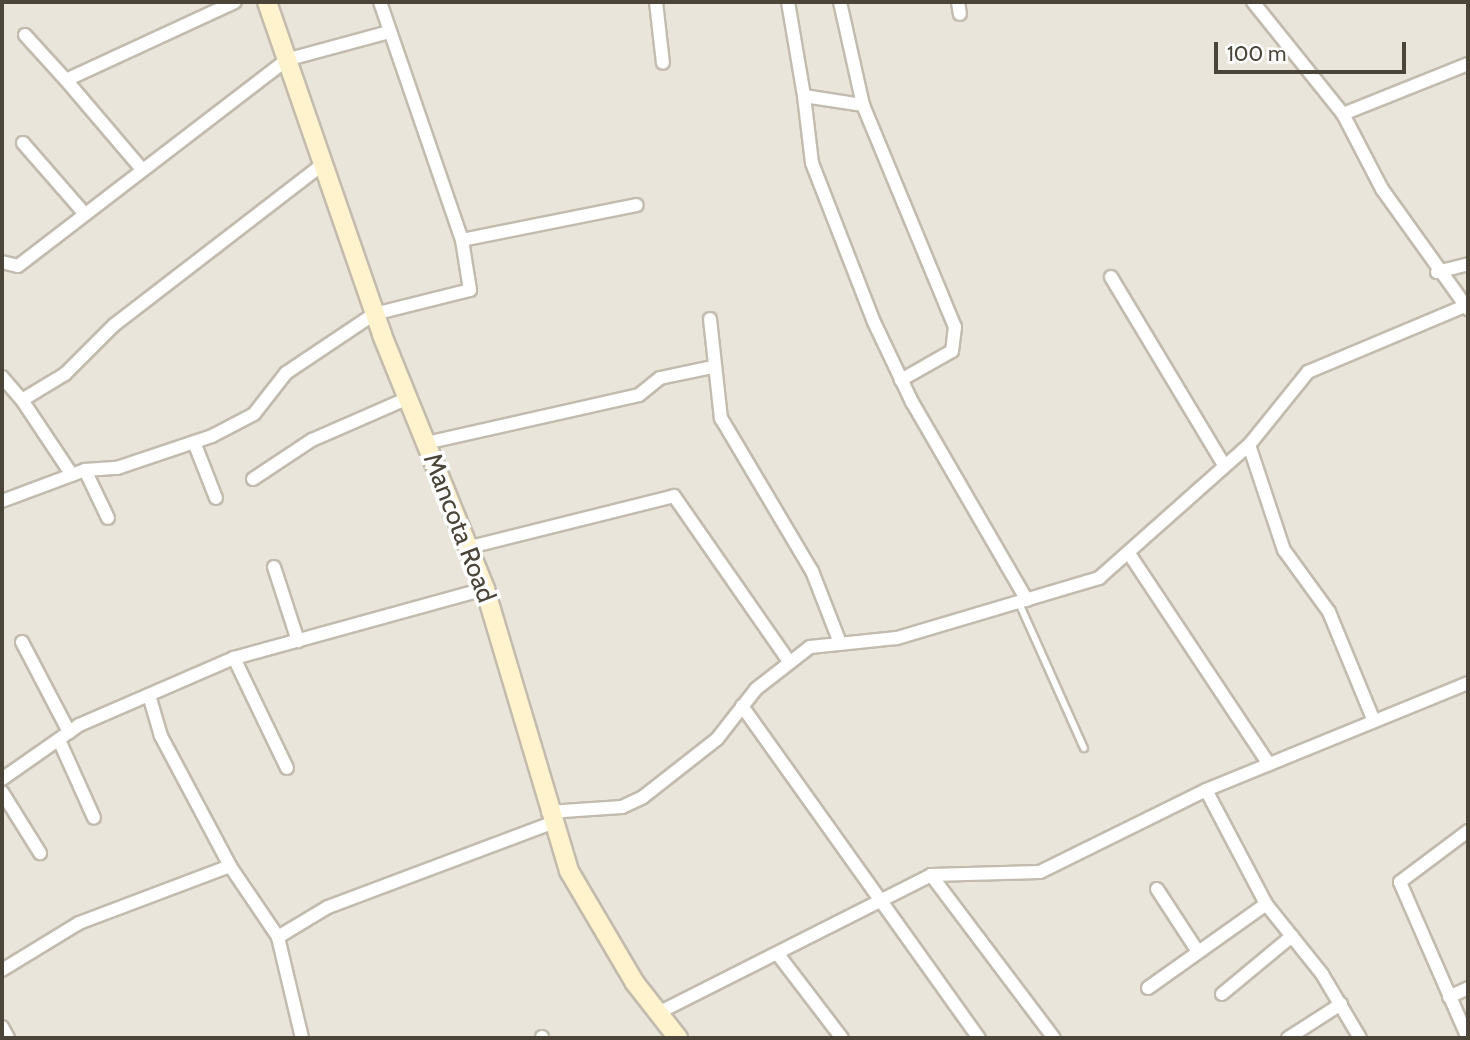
<!DOCTYPE html>
<style>
body{margin:0}
#map{position:relative;width:1470px;height:1040px;overflow:hidden;background:#f6f3ec;font-family:Cabin,sans-serif}
div>[style]{position:absolute}
[style*='--x']{left:calc(var(--x)*1px);top:calc(var(--y)*1px);width:calc(var(--w)*1px);rotate:calc(var(--a)*1deg)}
.residential>*{inset:0;background:#eae5da;transform-origin:0 0}
.roads{filter:drop-shadow(2px 0 #c2bbae) drop-shadow(-2px 0 #c2bbae) drop-shadow(0 2px #c2bbae) drop-shadow(0 -2px #c2bbae)}
.service>*{height:6px;margin:-3px;padding:0 3px;transform-origin:3px;border-radius:3px;background:#fff}
.minor>*{height:12px;margin:-6px;padding:0 6px;transform-origin:6px;border-radius:6px;background:#fff}
.secondary>*{height:18px;margin:-9px;padding:0 9px;transform-origin:9px;border-radius:9px;background:#fff3cd}
span{translate:-50% -50%;white-space:nowrap;text-align:center;line-height:1.15;-webkit-text-stroke:7px #fff;paint-order:stroke}
.street-label{font-size:26px;color:#4b4439}
.frame{position:absolute;inset:0;border:4px solid #4b4439;pointer-events:none}
.scale{position:absolute;left:1214px;top:42px;width:192px;height:32px;box-sizing:border-box;border:4px solid #4b4439;border-top:0;padding-left:9px;font-size:21px;line-height:24px;white-space:nowrap;color:#4b4439;-webkit-text-stroke:5px #fff;paint-order:stroke}
</style>
<div id="map">
<div class="residential">
<div style="left:2px;top:2px;width:1466px;height:1036px"></div>
</div>
<div class="roads">
<div class="service">
<div style="--x:1019;--y:603;--w:159;--a:65.9"></div>
</div>
<div class="minor">
<div style="--x:656;--y:2;--w:61;--a:83.5"></div>
<div style="--x:788;--y:2;--w:95;--a:80.3"></div>
<div style="--x:804;--y:96;--w:60;--a:8.7"></div>
<div style="--x:863;--y:105;--w:240;--a:67.5"></div>
<div style="--x:955;--y:327;--w:24;--a:97"></div>
<div style="--x:952;--y:351;--w:59;--a:150.4"></div>
<div style="--x:840;--y:2;--w:106;--a:77.4"></div>
<div style="--x:958;--y:2;--w:12;--a:81"></div>
<div style="--x:1253;--y:2;--w:144;--a:51.2"></div>
<div style="--x:1343;--y:114;--w:85;--a:62.5"></div>
<div style="--x:1382;--y:189;--w:148;--a:54.4"></div>
<div style="--x:25;--y:35;--w:61;--a:47.7"></div>
<div style="--x:66;--y:80;--w:186;--a:-24.8"></div>
<div style="--x:66;--y:80;--w:116;--a:49.6"></div>
<div style="--x:804;--y:96;--w:67;--a:83.2"></div>
<div style="--x:812;--y:163;--w:171;--a:68.7"></div>
<div style="--x:874;--y:322;--w:89;--a:64.6"></div>
<div style="--x:912;--y:402;--w:229;--a:59.9"></div>
<div style="--x:1343;--y:114;--w:135;--a:-21.8"></div>
<div style="--x:23;--y:143;--w:93;--a:48.9"></div>
<div style="--x:462;--y:240;--w:178;--a:-11.3"></div>
<div style="--x:2;--y:262;--w:16;--a:14"></div>
<div style="--x:18;--y:266;--w:338;--a:-37.5"></div>
<div style="--x:286;--y:60;--w:107;--a:-15.2"></div>
<div style="--x:1437;--y:272;--w:32;--a:-14"></div>
<div style="--x:1111;--y:277;--w:219;--a:59"></div>
<div style="--x:710;--y:319;--w:100;--a:83.7"></div>
<div style="--x:721;--y:418;--w:178;--a:59.3"></div>
<div style="--x:812;--y:571;--w:77;--a:68.7"></div>
<div style="--x:2;--y:377;--w:30;--a:49"></div>
<div style="--x:22;--y:400;--w:50;--a:-31.2"></div>
<div style="--x:65;--y:374;--w:69;--a:-45"></div>
<div style="--x:114;--y:325;--w:262;--a:-37.6"></div>
<div style="--x:22;--y:400;--w:90;--a:56.3"></div>
<div style="--x:194;--y:442;--w:60;--a:68.6"></div>
<div style="--x:426;--y:443;--w:218;--a:-12.7"></div>
<div style="--x:639;--y:395;--w:27;--a:-39"></div>
<div style="--x:660;--y:378;--w:53;--a:-11.9"></div>
<div style="--x:1249;--y:445;--w:111;--a:71.6"></div>
<div style="--x:1284;--y:550;--w:77;--a:54"></div>
<div style="--x:1329;--y:612;--w:118;--a:67.6"></div>
<div style="--x:85;--y:470;--w:53;--a:64.4"></div>
<div style="--x:253;--y:479;--w:71;--a:-33.5"></div>
<div style="--x:312;--y:440;--w:105;--a:-23.6"></div>
<div style="--x:2;--y:501;--w:89;--a:-20.5"></div>
<div style="--x:85;--y:470;--w:32;--a:-4"></div>
<div style="--x:117;--y:468;--w:100;--a:-18.6"></div>
<div style="--x:212;--y:436;--w:47;--a:-27.6"></div>
<div style="--x:254;--y:414;--w:52;--a:-52"></div>
<div style="--x:286;--y:373;--w:106;--a:-33.8"></div>
<div style="--x:374;--y:314;--w:99;--a:-14"></div>
<div style="--x:470;--y:290;--w:51;--a:-99.1"></div>
<div style="--x:462;--y:240;--w:252;--a:-109"></div>
<div style="--x:470;--y:547;--w:210;--a:-14"></div>
<div style="--x:674;--y:496;--w:200;--a:55.2"></div>
<div style="--x:1130;--y:555;--w:251;--a:56.4"></div>
<div style="--x:274;--y:567;--w:78;--a:72"></div>
<div style="--x:22;--y:642;--w:102;--a:62.4"></div>
<div style="--x:234;--y:658;--w:122;--a:64.3"></div>
<div style="--x:149;--y:695;--w:43;--a:73.7"></div>
<div style="--x:161;--y:736;--w:147;--a:62"></div>
<div style="--x:230;--y:866;--w:86;--a:55.9"></div>
<div style="--x:742;--y:706;--w:408;--a:54.5"></div>
<div style="--x:59;--y:740;--w:85;--a:65.8"></div>
<div style="--x:2;--y:779;--w:94;--a:-35"></div>
<div style="--x:79;--y:725;--w:169;--a:-23.4"></div>
<div style="--x:234;--y:658;--w:260;--a:-15.4"></div>
<div style="--x:1206;--y:790;--w:129;--a:62.2"></div>
<div style="--x:1266;--y:904;--w:90;--a:51.3"></div>
<div style="--x:1322;--y:974;--w:74;--a:59.3"></div>
<div style="--x:2;--y:792;--w:72;--a:58.1"></div>
<div style="--x:548;--y:812;--w:74;--a:-3.9"></div>
<div style="--x:622;--y:807;--w:23;--a:-25"></div>
<div style="--x:643;--y:797;--w:94;--a:-38.1"></div>
<div style="--x:717;--y:739;--w:63;--a:-52"></div>
<div style="--x:756;--y:689;--w:68;--a:-37.9"></div>
<div style="--x:810;--y:647;--w:87;--a:-5.9"></div>
<div style="--x:897;--y:638;--w:211;--a:-16.5"></div>
<div style="--x:1099;--y:578;--w:200;--a:-41.6"></div>
<div style="--x:1249;--y:445;--w:94;--a:-51.1"></div>
<div style="--x:1308;--y:372;--w:170;--a:-22.8"></div>
<div style="--x:931;--y:875;--w:204;--a:53"></div>
<div style="--x:1157;--y:889;--w:75;--a:56.9"></div>
<div style="--x:780;--y:957;--w:102;--a:52.6"></div>
<div style="--x:2;--y:970;--w:90;--a:-31.4"></div>
<div style="--x:79;--y:923;--w:161;--a:-20.7"></div>
<div style="--x:1148;--y:988;--w:145;--a:-35.4"></div>
<div style="--x:1222;--y:994;--w:91;--a:-39.6"></div>
<div style="--x:1449;--y:997;--w:21;--a:-25"></div>
<div style="--x:658;--y:1013;--w:306;--a:-26.8"></div>
<div style="--x:931;--y:875;--w:109;--a:-1.6"></div>
<div style="--x:1040;--y:872;--w:185;--a:-26.3"></div>
<div style="--x:1206;--y:790;--w:283;--a:-22.2"></div>
<div style="--x:2;--y:1027;--w:13;--a:61"></div>
<div style="--x:542;--y:1037;--w:1;--a:90"></div>
<div style="--x:302;--y:1038;--w:104;--a:-103.4"></div>
<div style="--x:278;--y:937;--w:58;--a:-31"></div>
<div style="--x:328;--y:907;--w:239;--a:-20.6"></div>
<div style="--x:1288;--y:1038;--w:63;--a:-32.7"></div>
<div style="--x:1468;--y:1038;--w:170;--a:-113.6"></div>
<div style="--x:1400;--y:882;--w:85;--a:-36.9"></div>
</div>
<div class="secondary">
<div style="--x:267;--y:2;--w:352;--a:70.9"></div>
<div style="--x:382;--y:335;--w:274;--a:67.9"></div>
<div style="--x:485;--y:589;--w:294;--a:73.4"></div>
<div style="--x:569;--y:871;--w:130;--a:59.5"></div>
<div style="--x:635;--y:983;--w:70;--a:52"></div>
</div>
</div>
<div class="street-label">
<span style="left:459px;top:528px;rotate:69deg">Mancota Road</span>
</div>
<div class="frame"></div>
<div class="scale">100 m</div>
</div>
